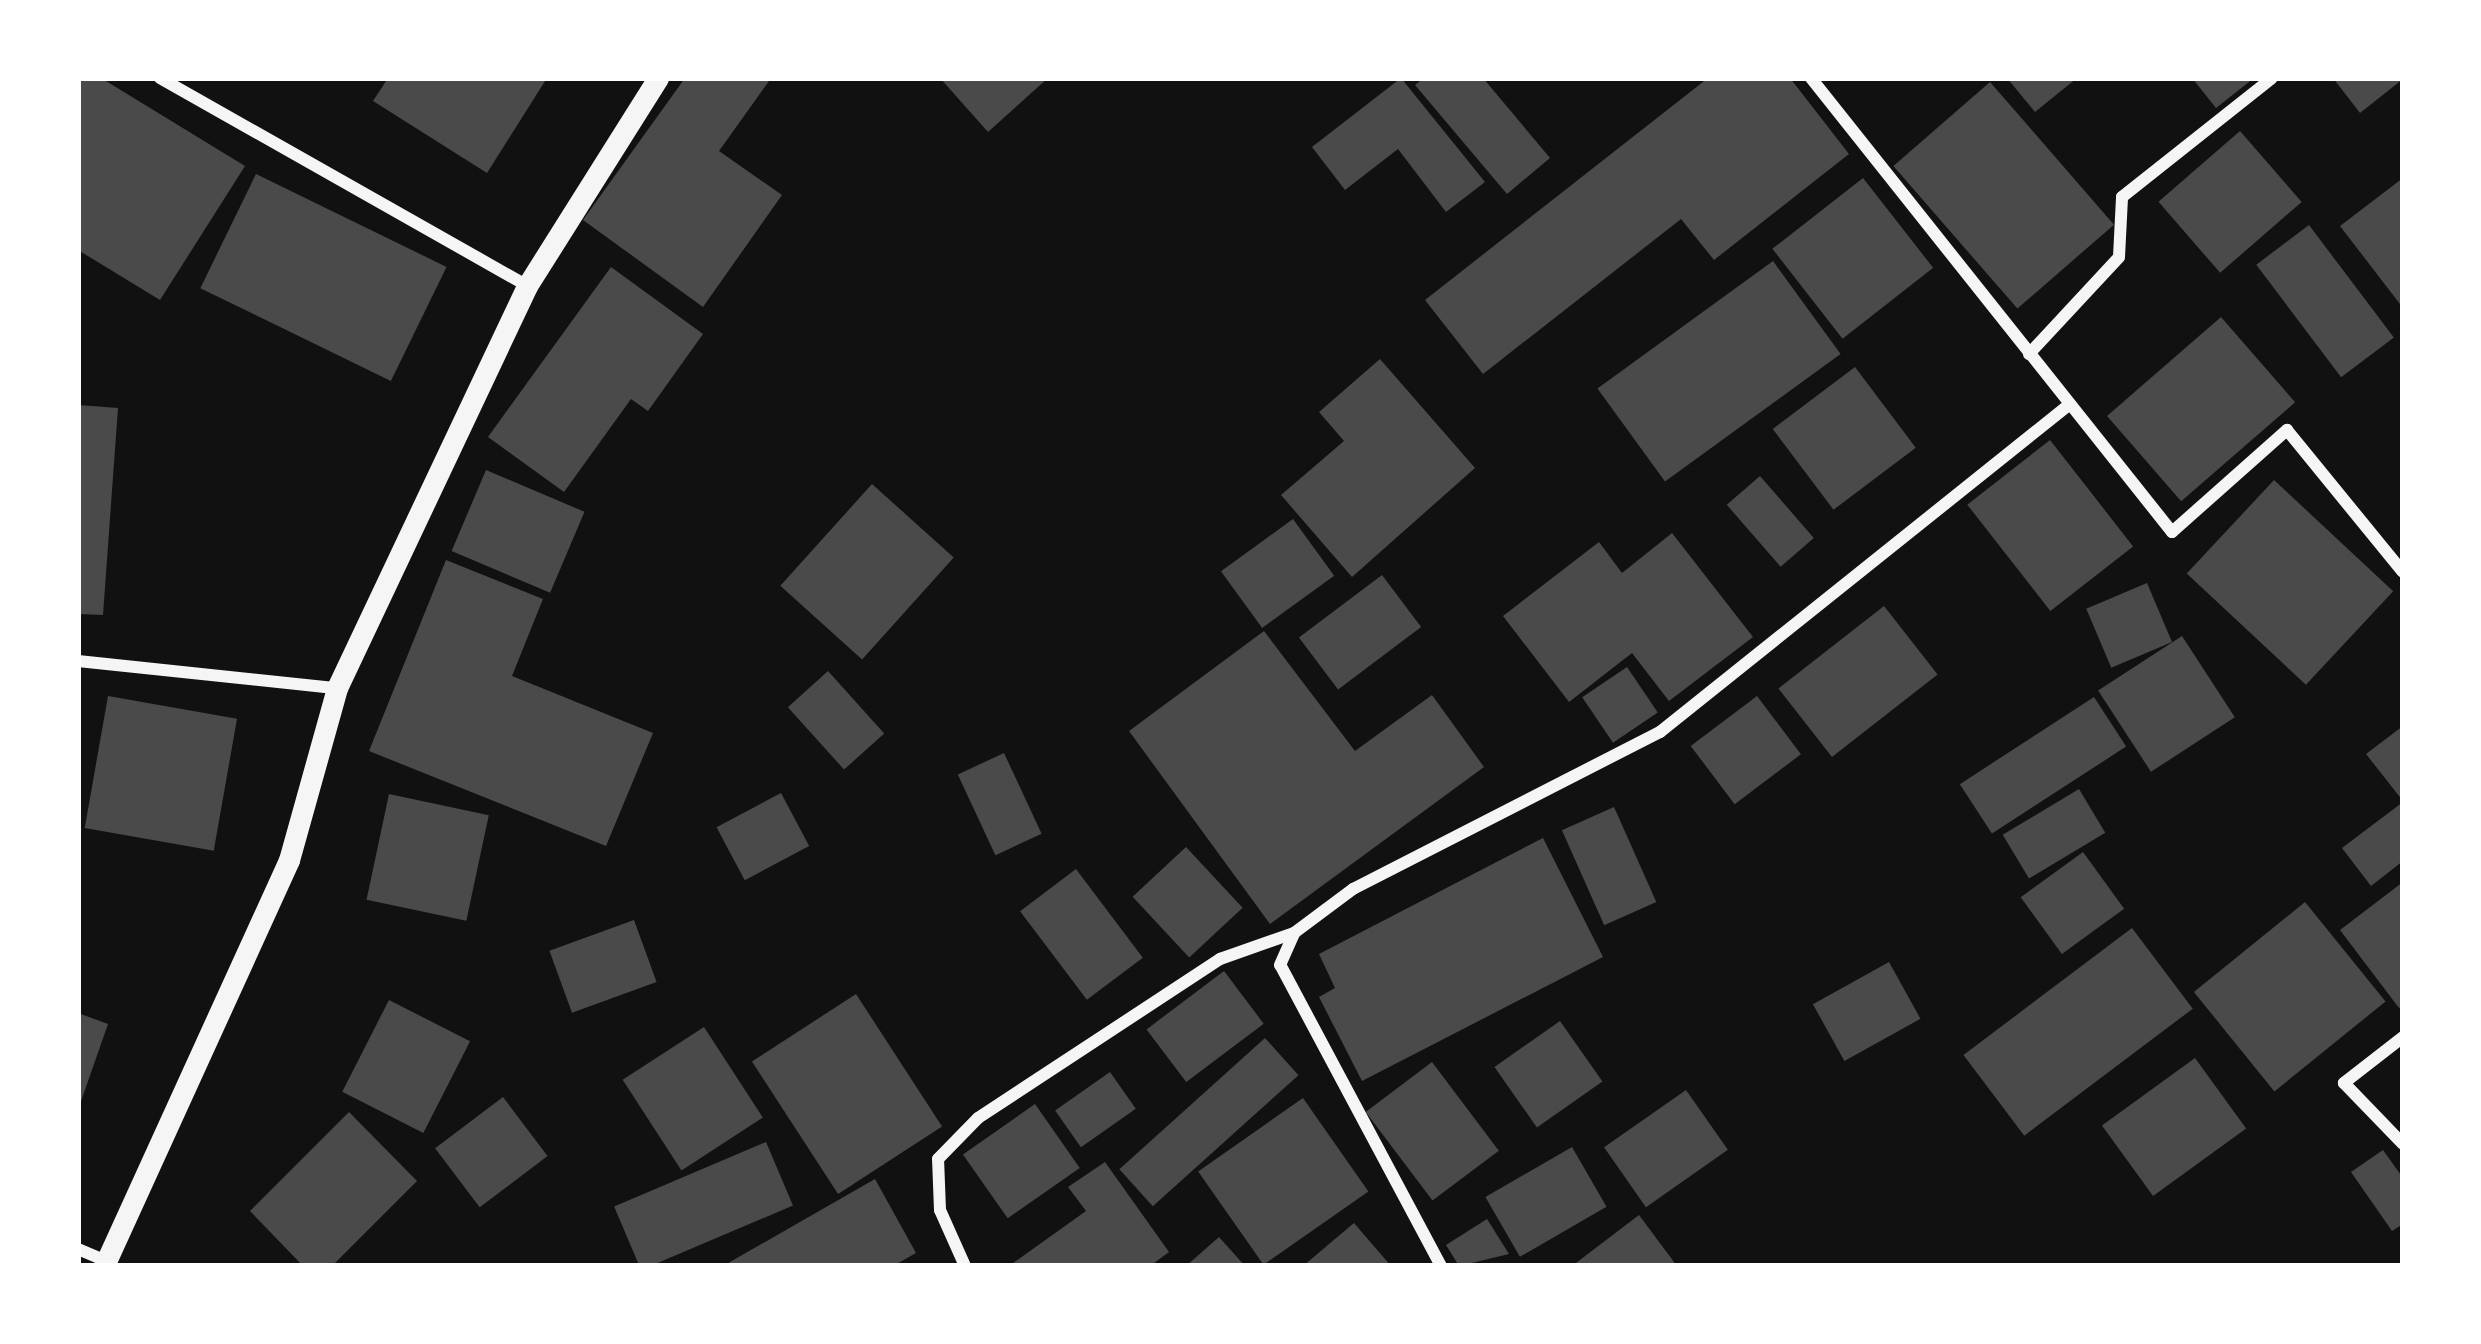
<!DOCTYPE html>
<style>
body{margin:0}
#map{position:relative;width:2481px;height:1344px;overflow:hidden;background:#111;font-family:"Space Grotesk",sans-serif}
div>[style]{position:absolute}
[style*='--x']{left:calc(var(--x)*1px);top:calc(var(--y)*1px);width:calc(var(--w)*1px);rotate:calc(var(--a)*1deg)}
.building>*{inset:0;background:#4a4a4a;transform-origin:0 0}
.minor>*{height:12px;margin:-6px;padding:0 6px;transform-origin:6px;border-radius:6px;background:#f5f5f5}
.tertiary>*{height:21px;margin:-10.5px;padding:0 10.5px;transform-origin:10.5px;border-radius:10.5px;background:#f5f5f5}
span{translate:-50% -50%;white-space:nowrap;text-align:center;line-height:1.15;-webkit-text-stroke:9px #fff;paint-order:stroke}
.frame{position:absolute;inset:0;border:81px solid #fff;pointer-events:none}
</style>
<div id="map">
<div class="building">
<div style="clip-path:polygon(78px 78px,101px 78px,245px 166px,160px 300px,78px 250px)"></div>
<div style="clip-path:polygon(388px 78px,547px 78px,487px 173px,373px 101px)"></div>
<div style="clip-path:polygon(685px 78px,769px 81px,719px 151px,782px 195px,703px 307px,583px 220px)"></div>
<div style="clip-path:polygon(940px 78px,1048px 78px,988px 132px)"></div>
<div style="clip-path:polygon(1401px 78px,1485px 182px,1446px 212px,1398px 149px,1345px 190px,1312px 147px)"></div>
<div style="clip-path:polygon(1424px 78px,1483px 78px,1550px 158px,1507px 194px,1415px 85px)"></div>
<div style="clip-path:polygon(1708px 78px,1790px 78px,1849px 154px,1714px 260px,1681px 219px,1483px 374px,1425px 300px)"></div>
<div style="clip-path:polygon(2007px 78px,2077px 78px,2035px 112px)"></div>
<div style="clip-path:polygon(2192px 78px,2254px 78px,2216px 108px)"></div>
<div style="clip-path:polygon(2333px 78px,2403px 78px,2403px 79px,2360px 113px)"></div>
<div style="left:1990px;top:82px;width:189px;height:128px;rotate:49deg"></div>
<div style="left:2240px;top:131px;width:94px;height:108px;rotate:49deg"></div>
<div style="left:256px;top:174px;width:212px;height:127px;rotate:26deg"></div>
<div style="left:1863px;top:178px;width:114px;height:115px;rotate:52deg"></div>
<div style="clip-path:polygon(2403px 178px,2403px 308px,2340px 226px)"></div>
<div style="left:2309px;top:225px;width:141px;height:66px;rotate:53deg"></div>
<div style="left:1773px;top:261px;width:115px;height:217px;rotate:54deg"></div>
<div style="clip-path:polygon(611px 267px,703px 334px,648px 411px,631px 399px,564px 492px,488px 437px)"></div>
<div style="left:2221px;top:317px;width:113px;height:151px;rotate:49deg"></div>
<div style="clip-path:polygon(1380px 359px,1475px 468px,1352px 577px,1281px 495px,1344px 441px,1319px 412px)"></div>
<div style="left:1855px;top:367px;width:101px;height:103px;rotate:53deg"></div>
<div style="clip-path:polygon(78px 405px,118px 408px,103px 615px,78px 614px)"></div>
<div style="left:2050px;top:440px;width:135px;height:105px;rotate:52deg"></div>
<div style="left:486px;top:470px;width:107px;height:88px;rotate:23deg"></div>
<div style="left:1760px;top:476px;width:82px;height:44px;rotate:49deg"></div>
<div style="left:2274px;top:480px;width:163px;height:128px;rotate:43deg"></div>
<div style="left:872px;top:484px;width:110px;height:137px;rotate:42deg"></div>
<div style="left:1293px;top:519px;width:70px;height:89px;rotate:54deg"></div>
<div style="clip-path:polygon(1672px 533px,1753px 637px,1669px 701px,1632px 653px,1569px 702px,1503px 616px,1599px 542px,1622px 573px)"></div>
<div style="clip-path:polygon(446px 560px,543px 599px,512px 676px,653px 733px,606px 846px,369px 751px)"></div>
<div style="left:1382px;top:575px;width:65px;height:104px;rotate:53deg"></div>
<div style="left:2147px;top:583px;width:64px;height:66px;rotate:67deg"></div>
<div style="left:1884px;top:606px;width:87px;height:134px;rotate:52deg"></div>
<div style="clip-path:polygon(1264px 631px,1355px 751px,1432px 695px,1484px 767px,1270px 924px,1129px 731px)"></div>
<div style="left:2182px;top:636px;width:97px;height:100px;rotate:57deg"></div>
<div style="left:1627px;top:667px;width:55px;height:54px;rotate:56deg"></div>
<div style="left:828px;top:671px;width:84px;height:54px;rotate:48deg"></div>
<div style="left:108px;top:696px;width:131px;height:134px;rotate:10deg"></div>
<div style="left:1757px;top:696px;width:73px;height:83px;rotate:53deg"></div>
<div style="left:2094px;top:697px;width:59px;height:160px;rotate:57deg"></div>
<div style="clip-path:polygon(2403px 726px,2403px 801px,2366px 754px)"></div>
<div style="left:1004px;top:753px;width:89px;height:51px;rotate:65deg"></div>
<div style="left:2079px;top:789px;width:51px;height:89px;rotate:59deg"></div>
<div style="left:781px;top:793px;width:60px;height:73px;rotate:62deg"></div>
<div style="left:389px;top:794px;width:102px;height:108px;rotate:12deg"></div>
<div style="clip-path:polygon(2403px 802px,2403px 861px,2371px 886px,2342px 848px)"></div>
<div style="left:1614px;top:807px;width:104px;height:57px;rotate:66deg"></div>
<div style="clip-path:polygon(1543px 838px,1603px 957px,1362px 1081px,1319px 997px,1335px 988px,1319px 954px)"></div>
<div style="left:1186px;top:847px;width:83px;height:73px;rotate:47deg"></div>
<div style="left:2083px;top:852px;width:70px;height:77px;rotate:54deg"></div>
<div style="left:1076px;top:869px;width:111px;height:70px;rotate:53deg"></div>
<div style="clip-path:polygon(2403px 882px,2403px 1005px,2399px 1008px,2340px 930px)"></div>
<div style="left:2305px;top:902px;width:128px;height:143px;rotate:51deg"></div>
<div style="left:634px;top:920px;width:66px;height:90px;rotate:70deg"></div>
<div style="left:2132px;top:928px;width:101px;height:211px;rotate:53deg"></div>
<div style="left:1889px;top:962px;width:65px;height:87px;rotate:61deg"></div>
<div style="left:1224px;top:971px;width:66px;height:97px;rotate:53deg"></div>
<div style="left:856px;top:994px;width:158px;height:124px;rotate:57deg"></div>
<div style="left:389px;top:1000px;width:91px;height:103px;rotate:27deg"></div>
<div style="clip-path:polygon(78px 1013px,108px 1024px,79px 1107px,78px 1107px)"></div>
<div style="left:1560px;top:1021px;width:74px;height:80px;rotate:55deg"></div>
<div style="left:704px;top:1027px;width:108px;height:97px;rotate:57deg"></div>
<div style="left:1265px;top:1038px;width:50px;height:196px;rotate:48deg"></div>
<div style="left:2195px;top:1058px;width:87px;height:115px;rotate:54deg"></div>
<div style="left:1432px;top:1062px;width:111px;height:83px;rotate:53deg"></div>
<div style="left:1110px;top:1072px;width:45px;height:67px;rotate:55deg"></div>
<div style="left:1686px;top:1090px;width:73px;height:100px;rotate:55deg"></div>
<div style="left:503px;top:1097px;width:74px;height:85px;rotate:53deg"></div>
<div style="left:1303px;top:1098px;width:114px;height:128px;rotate:55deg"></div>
<div style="left:1035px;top:1104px;width:78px;height:88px;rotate:55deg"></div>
<div style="clip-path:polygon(349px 1112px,417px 1181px,332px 1266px,303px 1266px,250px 1211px)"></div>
<div style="left:766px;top:1142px;width:69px;height:165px;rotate:67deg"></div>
<div style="left:1572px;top:1147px;width:69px;height:100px;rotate:60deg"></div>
<div style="clip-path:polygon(2383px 1150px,2403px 1178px,2403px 1224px,2392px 1231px,2351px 1172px)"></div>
<div style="clip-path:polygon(1105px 1162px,1169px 1252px,1150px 1266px,1009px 1266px,1086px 1211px,1068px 1187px)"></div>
<div style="clip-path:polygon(875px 1179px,916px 1253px,893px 1266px,723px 1266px)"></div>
<div style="clip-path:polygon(1639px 1215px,1677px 1266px,1572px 1266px)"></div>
<div style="clip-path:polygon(1487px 1219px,1509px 1254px,1459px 1266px,1446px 1245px)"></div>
<div style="clip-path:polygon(1354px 1223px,1391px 1266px,1303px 1266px)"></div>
<div style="clip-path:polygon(1219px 1237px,1245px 1266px,1186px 1266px)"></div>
</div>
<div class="minor">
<div style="--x:160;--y:78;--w:422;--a:29.5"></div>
<div style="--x:1811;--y:78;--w:580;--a:51.51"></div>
<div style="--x:2172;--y:532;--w:154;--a:-41.6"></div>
<div style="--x:2287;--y:430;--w:183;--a:50.8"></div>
<div style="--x:2029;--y:354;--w:132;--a:-47.1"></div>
<div style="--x:2119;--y:257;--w:60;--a:-87.1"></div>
<div style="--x:2122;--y:197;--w:191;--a:-38.4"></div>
<div style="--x:78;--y:661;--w:260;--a:6"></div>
<div style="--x:2403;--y:1037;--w:75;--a:142.1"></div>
<div style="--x:2344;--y:1083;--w:85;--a:46"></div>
<div style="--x:78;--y:1249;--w:30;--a:23"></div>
<div style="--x:965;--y:1266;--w:61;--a:-114.1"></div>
<div style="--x:940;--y:1210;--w:51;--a:-92.2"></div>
<div style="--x:938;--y:1159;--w:57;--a:-45.7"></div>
<div style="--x:978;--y:1118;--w:290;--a:-33.3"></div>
<div style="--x:1220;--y:959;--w:78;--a:-19.4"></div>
<div style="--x:1441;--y:1266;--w:341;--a:-118.1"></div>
<div style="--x:1280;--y:965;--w:35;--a:-66"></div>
<div style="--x:1294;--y:933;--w:74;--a:-36.7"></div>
<div style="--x:1353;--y:889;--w:345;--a:-27.1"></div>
<div style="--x:1660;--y:732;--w:525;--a:-38.66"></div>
</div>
<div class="tertiary">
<div style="--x:104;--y:1266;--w:446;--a:-65.5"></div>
<div style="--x:289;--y:860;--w:179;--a:-74.4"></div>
<div style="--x:337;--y:688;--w:445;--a:-64.7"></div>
<div style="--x:527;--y:286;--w:246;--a:-57.8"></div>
</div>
<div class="frame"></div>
</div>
